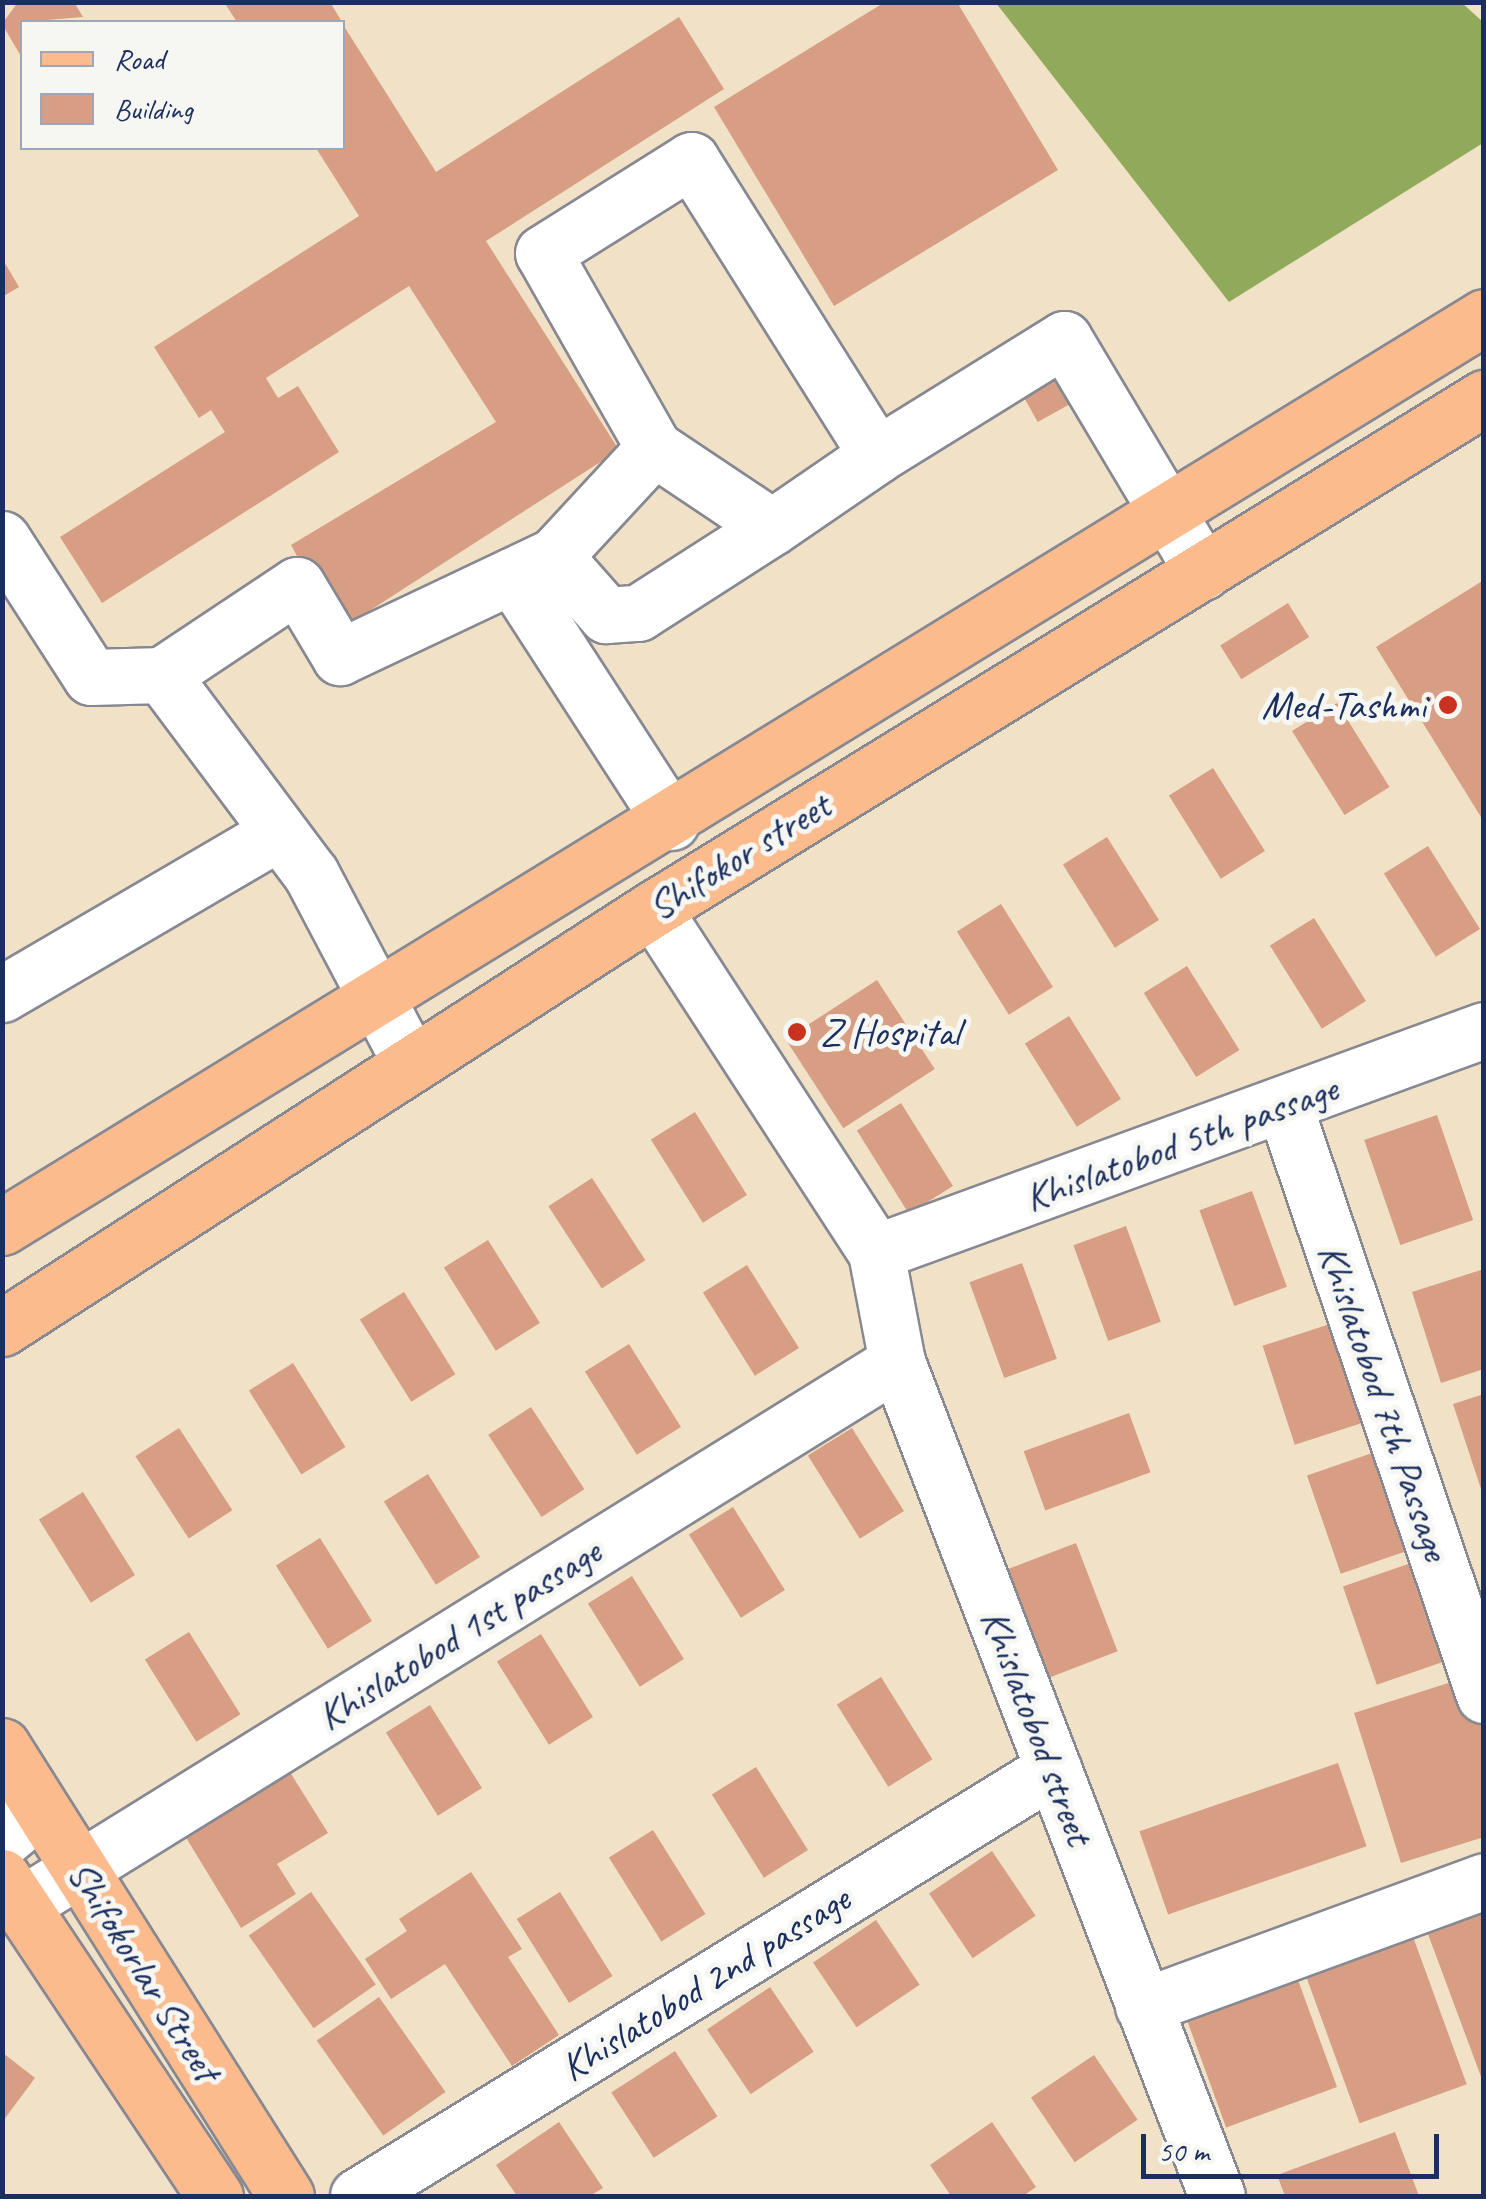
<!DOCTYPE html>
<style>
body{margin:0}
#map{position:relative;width:1486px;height:2199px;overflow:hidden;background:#f1e1c7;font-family:Caveat,sans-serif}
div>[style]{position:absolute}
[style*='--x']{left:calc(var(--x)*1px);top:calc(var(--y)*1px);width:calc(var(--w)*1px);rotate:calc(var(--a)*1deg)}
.forest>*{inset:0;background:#90a95a}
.building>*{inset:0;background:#d79e83;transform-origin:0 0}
.roads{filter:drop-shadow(2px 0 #868892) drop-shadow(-2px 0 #868892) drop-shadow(0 2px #868892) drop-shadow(0 -2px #868892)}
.minor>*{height:55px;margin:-27.5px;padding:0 27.5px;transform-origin:27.5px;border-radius:27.5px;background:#fff}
.major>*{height:55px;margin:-27.5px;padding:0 27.5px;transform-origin:27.5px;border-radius:27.5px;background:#fbbb8d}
.dots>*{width:28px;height:28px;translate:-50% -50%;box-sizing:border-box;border:5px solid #f6f6f2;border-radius:50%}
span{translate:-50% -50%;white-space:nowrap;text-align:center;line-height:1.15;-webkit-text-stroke:10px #f6f6f2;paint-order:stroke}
.poi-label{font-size:40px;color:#1b2f5e}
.right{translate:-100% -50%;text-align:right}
.left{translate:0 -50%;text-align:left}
.street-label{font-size:40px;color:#1b2f5e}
.frame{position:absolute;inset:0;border:5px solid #1b2f5e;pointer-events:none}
.legend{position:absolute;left:20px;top:20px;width:325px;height:130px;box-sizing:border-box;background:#f6f6f2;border:2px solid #9ea6b7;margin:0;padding:12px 18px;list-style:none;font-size:30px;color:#1b2f5e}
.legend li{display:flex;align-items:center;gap:20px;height:50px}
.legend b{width:50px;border:2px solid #9ea6b7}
.scale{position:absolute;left:1141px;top:2134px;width:298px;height:45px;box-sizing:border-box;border:5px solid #1b2f5e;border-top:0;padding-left:12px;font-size:30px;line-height:35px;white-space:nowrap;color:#1b2f5e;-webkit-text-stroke:8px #f6f6f2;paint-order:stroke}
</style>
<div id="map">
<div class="forest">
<div style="clip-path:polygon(996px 3px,1462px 3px,1483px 22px,1483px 143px,1229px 302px)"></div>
</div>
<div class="building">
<div style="clip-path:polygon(18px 2px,74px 2px,83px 17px,22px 22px,22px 58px,2px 24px)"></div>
<div style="clip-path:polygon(224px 2px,330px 2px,342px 22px,237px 22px)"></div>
<div style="clip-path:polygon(885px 2px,957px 2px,1058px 170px,834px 306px,714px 107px)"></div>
<div style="clip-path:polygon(679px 17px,724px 89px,486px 241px,619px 450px,338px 631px,291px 545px,496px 422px,409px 286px,266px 378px,278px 398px,298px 386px,339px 452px,102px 603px,60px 537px,225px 432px,211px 410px,199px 418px,154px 347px,359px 216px,316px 148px,342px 148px,342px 23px,436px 172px)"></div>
<div style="clip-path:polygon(2px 258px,19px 287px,2px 297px)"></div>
<div style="left:1070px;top:371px;width:29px;height:53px;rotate:61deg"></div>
<div style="clip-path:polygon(1484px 580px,1484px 822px,1376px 647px)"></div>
<div style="left:1288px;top:603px;width:40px;height:80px;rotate:58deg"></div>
<div style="left:1337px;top:703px;width:99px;height:53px;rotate:58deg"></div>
<div style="left:1213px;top:768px;width:98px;height:52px;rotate:58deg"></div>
<div style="left:1107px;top:837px;width:98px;height:52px;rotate:58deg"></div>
<div style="left:1428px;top:846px;width:98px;height:52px;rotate:58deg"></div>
<div style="left:1001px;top:904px;width:98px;height:52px;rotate:58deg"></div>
<div style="left:1314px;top:918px;width:98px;height:52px;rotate:58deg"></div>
<div style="left:1187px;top:966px;width:99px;height:51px;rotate:58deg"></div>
<div style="left:877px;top:980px;width:106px;height:109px;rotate:57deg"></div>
<div style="left:1069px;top:1016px;width:98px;height:52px;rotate:58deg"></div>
<div style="left:901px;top:1103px;width:98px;height:52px;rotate:58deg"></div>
<div style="left:695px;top:1112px;width:98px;height:52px;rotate:58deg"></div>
<div style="left:1437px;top:1115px;width:111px;height:77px;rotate:71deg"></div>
<div style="left:592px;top:1178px;width:98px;height:52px;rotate:57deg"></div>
<div style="left:1252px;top:1191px;width:102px;height:56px;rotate:70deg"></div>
<div style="left:1126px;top:1226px;width:102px;height:56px;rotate:70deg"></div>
<div style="left:488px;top:1240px;width:98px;height:52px;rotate:58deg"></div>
<div style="left:1022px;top:1263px;width:102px;height:56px;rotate:70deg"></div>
<div style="left:747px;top:1265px;width:98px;height:52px;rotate:58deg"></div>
<div style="clip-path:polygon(1484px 1269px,1484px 1369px,1441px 1383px,1412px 1292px)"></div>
<div style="left:404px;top:1292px;width:97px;height:52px;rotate:58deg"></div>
<div style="left:1333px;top:1323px;width:104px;height:74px;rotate:72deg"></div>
<div style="left:629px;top:1344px;width:98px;height:52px;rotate:58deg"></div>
<div style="left:293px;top:1363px;width:99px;height:52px;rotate:58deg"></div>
<div style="clip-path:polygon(1484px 1394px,1484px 1495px,1483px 1495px,1453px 1404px)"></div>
<div style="left:531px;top:1407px;width:98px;height:51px;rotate:57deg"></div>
<div style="left:1129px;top:1413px;width:63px;height:112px;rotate:70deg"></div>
<div style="left:179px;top:1428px;width:98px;height:52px;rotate:57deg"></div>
<div style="left:852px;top:1428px;width:98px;height:52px;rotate:58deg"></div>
<div style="left:1375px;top:1452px;width:104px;height:72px;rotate:71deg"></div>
<div style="left:428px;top:1474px;width:98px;height:52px;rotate:58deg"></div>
<div style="left:83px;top:1492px;width:98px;height:52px;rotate:58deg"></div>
<div style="left:733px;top:1507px;width:98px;height:52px;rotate:58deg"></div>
<div style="left:320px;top:1538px;width:98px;height:52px;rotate:58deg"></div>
<div style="left:1076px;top:1543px;width:116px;height:77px;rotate:69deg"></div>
<div style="left:1411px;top:1563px;width:104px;height:72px;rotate:71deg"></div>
<div style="left:632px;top:1576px;width:98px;height:52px;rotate:58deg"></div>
<div style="left:189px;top:1632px;width:97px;height:52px;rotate:58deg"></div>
<div style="left:541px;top:1634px;width:98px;height:52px;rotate:58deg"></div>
<div style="left:881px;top:1677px;width:97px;height:52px;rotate:58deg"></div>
<div style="clip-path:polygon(1464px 1678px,1484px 1732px,1484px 1837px,1401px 1863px,1354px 1713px)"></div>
<div style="left:430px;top:1705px;width:98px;height:52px;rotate:58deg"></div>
<div style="clip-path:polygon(283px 1761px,328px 1833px,277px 1864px,296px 1894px,241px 1928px,179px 1826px)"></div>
<div style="left:1338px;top:1763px;width:88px;height:210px;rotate:71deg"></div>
<div style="left:756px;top:1767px;width:98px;height:52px;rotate:58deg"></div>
<div style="left:653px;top:1830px;width:99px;height:52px;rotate:58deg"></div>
<div style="left:992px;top:1851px;width:78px;height:76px;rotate:56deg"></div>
<div style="clip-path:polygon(471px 1872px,522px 1949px,508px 1957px,559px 2035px,512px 2066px,445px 1964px,391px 1999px,365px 1959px,407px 1931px,399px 1919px)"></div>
<div style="left:311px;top:1892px;width:113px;height:76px;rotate:55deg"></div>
<div style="left:560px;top:1892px;width:99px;height:51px;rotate:58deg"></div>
<div style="clip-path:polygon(1484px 1904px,1484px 2082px,1483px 2082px,1425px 1926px)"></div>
<div style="left:876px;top:1920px;width:78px;height:76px;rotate:56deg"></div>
<div style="left:1412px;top:1934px;width:160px;height:114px;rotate:70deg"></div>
<div style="left:1298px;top:1980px;width:114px;height:118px;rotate:70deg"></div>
<div style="left:770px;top:1987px;width:78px;height:76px;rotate:56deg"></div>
<div style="left:379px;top:1997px;width:116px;height:76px;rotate:55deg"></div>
<div style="left:675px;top:2051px;width:78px;height:76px;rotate:57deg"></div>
<div style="clip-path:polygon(3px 2053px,35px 2078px,3px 2121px)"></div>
<div style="left:1094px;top:2055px;width:78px;height:76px;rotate:56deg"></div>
<div style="clip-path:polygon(559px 2122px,603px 2188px,590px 2196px,517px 2196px,496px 2165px)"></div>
<div style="clip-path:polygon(992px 2122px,1036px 2187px,1023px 2196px,951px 2196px,930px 2165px)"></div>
<div style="clip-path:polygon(1395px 2132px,1419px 2196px,1285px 2196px,1277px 2175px)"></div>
</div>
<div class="roads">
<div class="minor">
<div style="--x:654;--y:448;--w:224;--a:-119.6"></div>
<div style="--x:543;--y:253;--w:175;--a:-32.1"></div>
<div style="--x:691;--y:160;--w:349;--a:57.8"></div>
<div style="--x:772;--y:527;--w:142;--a:-146.2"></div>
<div style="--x:654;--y:448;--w:147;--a:132.8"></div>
<div style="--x:554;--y:556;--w:79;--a:48.6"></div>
<div style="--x:606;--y:615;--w:32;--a:-4"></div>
<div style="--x:638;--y:613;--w:159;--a:-32.7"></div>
<div style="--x:772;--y:527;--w:127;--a:-34.4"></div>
<div style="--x:877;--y:455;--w:220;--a:-31.8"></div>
<div style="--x:1064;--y:339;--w:271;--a:59.2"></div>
<div style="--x:2;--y:539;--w:164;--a:57.2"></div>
<div style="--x:91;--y:677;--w:71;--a:-1.6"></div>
<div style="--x:162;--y:675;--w:249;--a:53.2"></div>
<div style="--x:311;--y:874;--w:215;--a:62.2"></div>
<div style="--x:512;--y:576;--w:293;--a:57.1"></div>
<div style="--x:162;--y:675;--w:162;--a:-33.7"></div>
<div style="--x:297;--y:585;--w:84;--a:59.2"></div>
<div style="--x:340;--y:657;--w:237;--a:-25.3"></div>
<div style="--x:653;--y:909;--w:409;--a:57"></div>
<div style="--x:876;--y:1252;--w:112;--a:79.2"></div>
<div style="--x:897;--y:1362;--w:893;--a:69.01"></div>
<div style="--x:2;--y:994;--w:320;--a:-30.3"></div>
<div style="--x:1285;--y:1108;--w:620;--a:71.27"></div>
<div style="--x:876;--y:1252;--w:647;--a:-20.06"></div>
<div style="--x:2;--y:1840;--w:50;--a:-40.1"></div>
<div style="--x:21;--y:1905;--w:1031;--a:-31.79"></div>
<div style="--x:1143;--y:2006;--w:363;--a:-20.1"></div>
<div style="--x:358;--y:2196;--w:816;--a:-31.57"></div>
</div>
<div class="major">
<div style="--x:2;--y:1227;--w:1739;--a:-31.55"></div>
<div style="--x:2;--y:1328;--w:774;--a:-32.77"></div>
<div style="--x:653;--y:909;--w:976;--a:-31.59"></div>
<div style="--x:2;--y:1746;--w:532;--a:57.74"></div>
<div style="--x:2;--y:1877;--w:384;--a:56.3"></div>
</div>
</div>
<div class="dots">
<div style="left:1448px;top:705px;background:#c8321e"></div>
<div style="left:797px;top:1032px;background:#c8321e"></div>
</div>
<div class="poi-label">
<span class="right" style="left:1426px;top:705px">Med-Tashmi</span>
<span class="left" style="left:820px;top:1032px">Z Hospital</span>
</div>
<div class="street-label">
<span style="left:739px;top:856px;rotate:-32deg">Shifokor street</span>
<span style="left:1181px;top:1143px;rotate:-20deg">Khislatobod 5th passage</span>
<span style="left:1384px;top:1402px;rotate:71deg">Khislatobod 7th Passage</span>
<span style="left:459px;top:1634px;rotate:-32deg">Khislatobod 1st passage</span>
<span style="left:1037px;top:1727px;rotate:69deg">Khislatobod street</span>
<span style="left:144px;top:1971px;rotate:58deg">Shifokorlar Street</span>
<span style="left:705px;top:1983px;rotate:-32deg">Khislatobod 2nd passage</span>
</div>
<div class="frame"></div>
<ul class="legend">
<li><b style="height:12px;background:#fbbb8d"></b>Road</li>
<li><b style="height:28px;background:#d79e83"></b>Building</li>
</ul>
<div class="scale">50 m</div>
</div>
